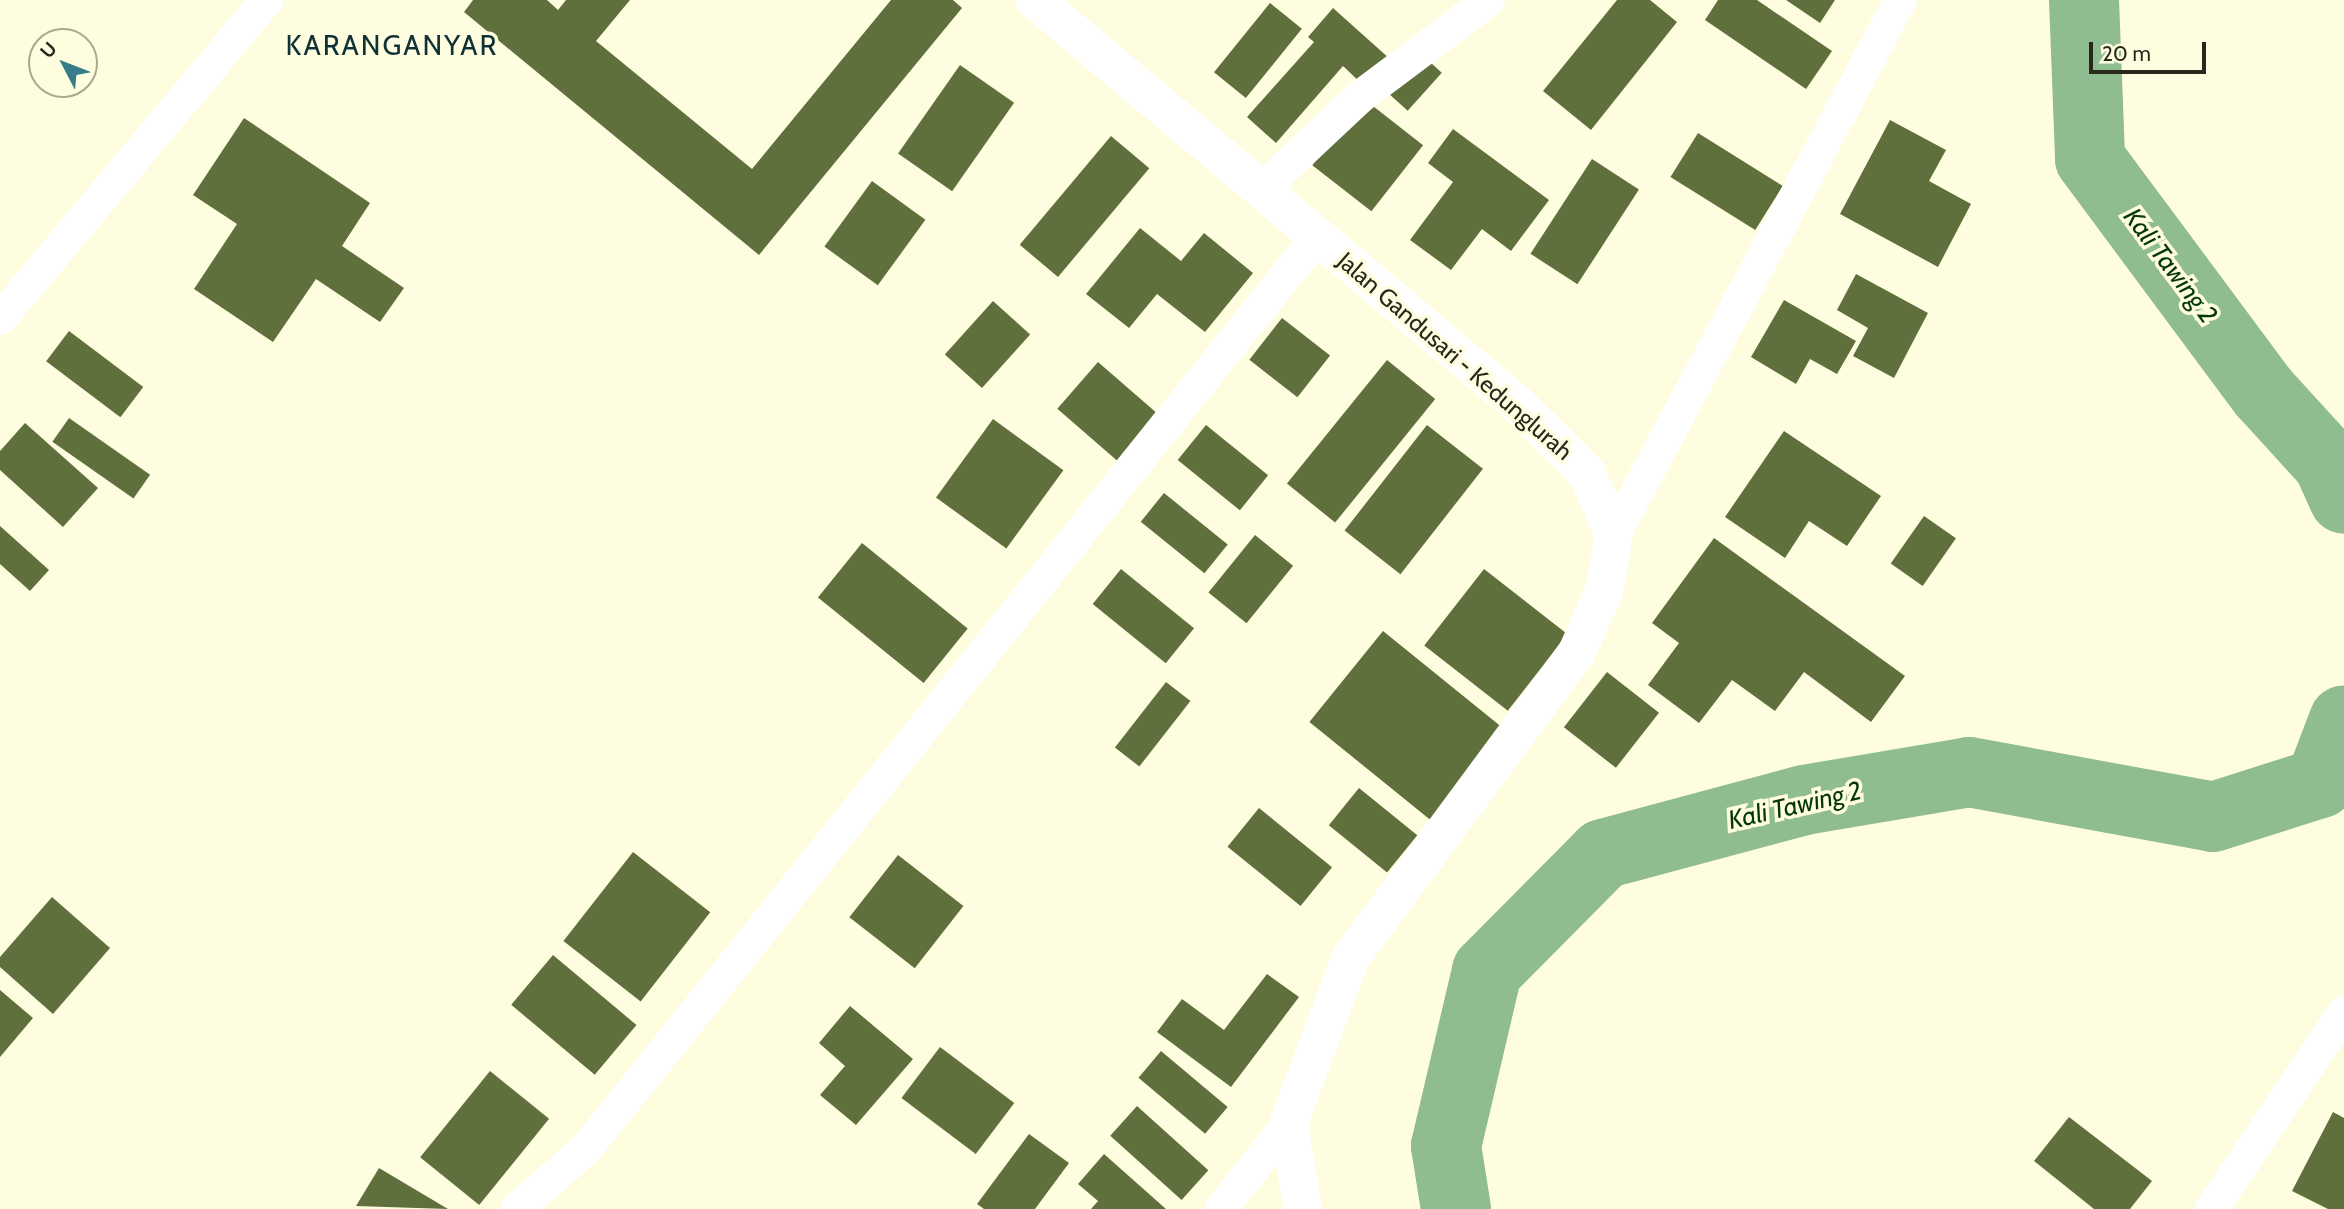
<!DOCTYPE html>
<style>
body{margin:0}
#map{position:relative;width:2344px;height:1209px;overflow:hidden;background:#fffddf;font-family:Cabin,sans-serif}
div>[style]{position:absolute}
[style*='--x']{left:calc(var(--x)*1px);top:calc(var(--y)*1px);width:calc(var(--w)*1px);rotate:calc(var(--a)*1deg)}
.river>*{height:70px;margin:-35px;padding:0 35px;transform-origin:35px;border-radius:35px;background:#90bc91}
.building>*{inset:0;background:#5f703d;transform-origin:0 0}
.minor>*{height:33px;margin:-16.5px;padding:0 16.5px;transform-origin:16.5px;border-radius:16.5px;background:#fff}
.tertiary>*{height:38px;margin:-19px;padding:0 19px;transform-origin:19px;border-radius:19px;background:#fff}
span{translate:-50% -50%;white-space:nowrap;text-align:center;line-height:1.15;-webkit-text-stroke:7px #fffddf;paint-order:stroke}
.street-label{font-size:24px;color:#29281d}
.water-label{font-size:26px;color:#05370d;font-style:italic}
.quarter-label{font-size:28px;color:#0f3237;letter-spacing:2px}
.north{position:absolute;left:28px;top:28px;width:70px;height:70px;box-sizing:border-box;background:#fffddf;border:2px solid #a9a891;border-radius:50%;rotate:312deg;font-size:19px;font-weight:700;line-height:28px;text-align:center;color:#29281d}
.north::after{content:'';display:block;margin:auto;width:24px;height:32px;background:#367d87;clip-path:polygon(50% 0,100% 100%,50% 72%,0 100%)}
.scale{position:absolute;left:2089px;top:42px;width:117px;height:32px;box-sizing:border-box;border:4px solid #29281d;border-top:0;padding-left:9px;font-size:21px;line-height:24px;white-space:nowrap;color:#29281d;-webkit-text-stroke:5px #fffddf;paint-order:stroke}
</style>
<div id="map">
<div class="river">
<div style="--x:2084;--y:0;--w:159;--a:87.8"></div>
<div style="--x:2090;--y:159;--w:292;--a:53.4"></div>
<div style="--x:2264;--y:393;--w:95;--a:47.6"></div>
<div style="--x:2328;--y:463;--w:39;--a:66"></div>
<div style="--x:1456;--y:1209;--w:64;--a:-99"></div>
<div style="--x:1446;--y:1146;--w:180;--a:-76.8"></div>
<div style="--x:1487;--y:971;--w:165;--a:-45.2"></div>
<div style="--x:1603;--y:854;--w:208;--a:-15"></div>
<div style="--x:1804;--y:800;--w:167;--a:-9.6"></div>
<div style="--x:1969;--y:772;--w:248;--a:10.4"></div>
<div style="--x:2213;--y:817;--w:112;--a:-17.6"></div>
<div style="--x:2320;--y:783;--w:67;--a:-69.1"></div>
</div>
<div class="building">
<div style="clip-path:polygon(473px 0,547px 0,558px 10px,566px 0,630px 0,596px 41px,752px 169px,891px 0,953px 0,962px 8px,759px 255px,464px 12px)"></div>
<div style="clip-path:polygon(1617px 0,1650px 0,1677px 22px,1591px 130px,1543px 91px)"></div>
<div style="clip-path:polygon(1718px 0,1757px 0,1832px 51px,1806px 89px,1705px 20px)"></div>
<div style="clip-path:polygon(1786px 0,1835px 0,1820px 23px)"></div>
<div style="left:1270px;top:3px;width:41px;height:89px;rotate:39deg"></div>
<div style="clip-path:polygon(1333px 8px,1390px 59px,1365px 87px,1343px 66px,1276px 143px,1247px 117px,1314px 42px,1308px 37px)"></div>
<div style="left:1421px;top:54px;width:28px;height:51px;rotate:42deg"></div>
<div style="left:960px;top:65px;width:66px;height:108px;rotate:35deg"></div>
<div style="left:1364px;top:99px;width:75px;height:84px;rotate:38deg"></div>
<div style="clip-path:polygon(244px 118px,370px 203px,342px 246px,404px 288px,380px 322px,316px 279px,273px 342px,194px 289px,237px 224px,193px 195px)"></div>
<div style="clip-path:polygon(1890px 120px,1946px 150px,1929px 181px,1971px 204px,1938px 267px,1840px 214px)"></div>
<div style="clip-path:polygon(1453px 129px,1549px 200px,1511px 251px,1482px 229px,1451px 270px,1410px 240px,1453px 182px,1428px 163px)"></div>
<div style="left:1698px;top:133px;width:100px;height:52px;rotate:32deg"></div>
<div style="left:1111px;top:136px;width:50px;height:142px;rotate:40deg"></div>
<div style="left:1592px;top:159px;width:56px;height:113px;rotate:33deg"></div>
<div style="left:872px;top:181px;width:66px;height:81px;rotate:36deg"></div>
<div style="clip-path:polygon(1140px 228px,1181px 261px,1204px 233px,1253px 273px,1205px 332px,1157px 294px,1129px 328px,1086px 294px)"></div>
<div style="clip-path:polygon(1856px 274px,1928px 313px,1894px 378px,1853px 356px,1868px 328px,1837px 310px)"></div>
<div style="clip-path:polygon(1784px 300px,1856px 341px,1837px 374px,1810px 359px,1796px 384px,1751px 357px)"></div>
<div style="left:993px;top:301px;width:50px;height:72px;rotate:42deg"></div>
<div style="left:1282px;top:318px;width:61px;height:53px;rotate:38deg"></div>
<div style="left:69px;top:331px;width:93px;height:38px;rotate:37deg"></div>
<div style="left:1387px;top:360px;width:62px;height:159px;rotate:39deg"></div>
<div style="left:1098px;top:362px;width:79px;height:62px;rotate:41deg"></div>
<div style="left:69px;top:418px;width:99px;height:29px;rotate:35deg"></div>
<div style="left:993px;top:419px;width:87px;height:97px;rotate:36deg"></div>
<div style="clip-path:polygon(25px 423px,98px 488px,63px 527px,0 470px,0 451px)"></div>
<div style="left:1206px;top:425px;width:80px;height:45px;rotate:39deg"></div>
<div style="left:1427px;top:425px;width:71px;height:134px;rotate:38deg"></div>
<div style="clip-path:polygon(1784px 431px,1881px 496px,1847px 546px,1809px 521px,1785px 558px,1725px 517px)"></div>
<div style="left:1164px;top:493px;width:82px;height:37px;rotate:39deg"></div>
<div style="left:1924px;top:516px;width:39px;height:58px;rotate:35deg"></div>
<div style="clip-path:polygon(0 526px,49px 570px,30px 591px,0 564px)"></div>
<div style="left:1255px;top:535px;width:49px;height:74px;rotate:39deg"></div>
<div style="clip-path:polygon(1714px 538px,1905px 676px,1871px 722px,1804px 672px,1775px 711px,1732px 680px,1699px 723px,1648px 685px,1679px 643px,1652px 623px)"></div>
<div style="left:862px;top:543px;width:136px;height:70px;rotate:39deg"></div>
<div style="left:1121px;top:569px;width:94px;height:45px;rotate:39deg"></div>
<div style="left:1484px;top:569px;width:106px;height:97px;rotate:38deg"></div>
<div style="left:1383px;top:631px;width:159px;height:117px;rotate:39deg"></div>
<div style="left:1607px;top:672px;width:66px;height:70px;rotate:38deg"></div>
<div style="left:1166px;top:682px;width:31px;height:83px;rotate:38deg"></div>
<div style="left:1359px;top:788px;width:75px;height:48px;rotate:39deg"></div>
<div style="left:1259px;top:808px;width:94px;height:50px;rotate:39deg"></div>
<div style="left:633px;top:852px;width:98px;height:113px;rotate:38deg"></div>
<div style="left:898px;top:855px;width:83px;height:79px;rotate:38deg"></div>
<div style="clip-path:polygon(52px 897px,110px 948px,53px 1014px,0 967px,0 957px)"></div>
<div style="left:553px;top:955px;width:109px;height:65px;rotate:40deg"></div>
<div style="clip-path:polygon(1267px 974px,1299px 997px,1231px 1087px,1157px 1032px,1182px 999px,1224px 1030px)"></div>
<div style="clip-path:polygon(0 990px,33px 1018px,0 1057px)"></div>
<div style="clip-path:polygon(850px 1006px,913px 1059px,856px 1125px,820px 1095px,845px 1066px,819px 1043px)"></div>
<div style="left:940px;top:1047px;width:93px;height:64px;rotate:37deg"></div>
<div style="left:1161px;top:1051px;width:87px;height:35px;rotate:40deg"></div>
<div style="left:490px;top:1071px;width:76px;height:111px;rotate:39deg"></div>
<div style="left:1137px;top:1106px;width:96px;height:40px;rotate:42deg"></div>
<div style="clip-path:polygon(2333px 1112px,2344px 1118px,2344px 1209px,2328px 1209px,2292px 1191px)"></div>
<div style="clip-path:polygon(2069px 1117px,2152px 1181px,2130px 1209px,2094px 1209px,2034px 1161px)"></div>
<div style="clip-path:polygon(1029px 1134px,1069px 1163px,1035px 1209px,984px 1209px,977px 1204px)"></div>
<div style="clip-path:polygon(1104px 1154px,1166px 1209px,1091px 1209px,1098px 1201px,1078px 1184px)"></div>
<div style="clip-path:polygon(379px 1168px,448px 1209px,356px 1206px)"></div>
</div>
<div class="minor">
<div style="--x:1261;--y:189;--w:136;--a:-43.2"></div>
<div style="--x:1360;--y:96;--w:160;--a:-36.9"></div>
<div style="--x:0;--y:318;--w:415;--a:-50.1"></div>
<div style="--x:1614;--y:534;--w:606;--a:-61.83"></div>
<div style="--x:516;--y:1209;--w:91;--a:-41"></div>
<div style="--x:585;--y:1149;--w:1170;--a:-51.28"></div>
<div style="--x:1220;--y:1209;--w:111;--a:-51.6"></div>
<div style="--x:2211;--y:1209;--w:239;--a:-56.1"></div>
</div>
<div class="tertiary">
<div style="--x:1035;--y:0;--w:625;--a:39.93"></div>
<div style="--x:1514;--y:401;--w:101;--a:44.6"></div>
<div style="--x:1586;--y:472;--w:68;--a:65.7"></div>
<div style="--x:1614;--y:534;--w:56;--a:99.3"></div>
<div style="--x:1605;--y:589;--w:69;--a:114"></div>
<div style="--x:1577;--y:652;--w:380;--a:126.5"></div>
<div style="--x:1351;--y:957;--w:176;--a:110.6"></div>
<div style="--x:1289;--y:1122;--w:88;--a:80.9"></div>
</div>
<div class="street-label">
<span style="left:1455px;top:356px;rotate:41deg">Jalan Gandusari - Kedunglurah</span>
</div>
<div class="water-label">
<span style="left:2170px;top:266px;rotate:53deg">Kali Tawing 2</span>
<span style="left:1795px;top:806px;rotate:-13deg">Kali Tawing 2</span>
</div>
<div class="quarter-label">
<span style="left:392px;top:45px">KARANGANYAR</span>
</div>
<div class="north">U</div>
<div class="scale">20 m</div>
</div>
